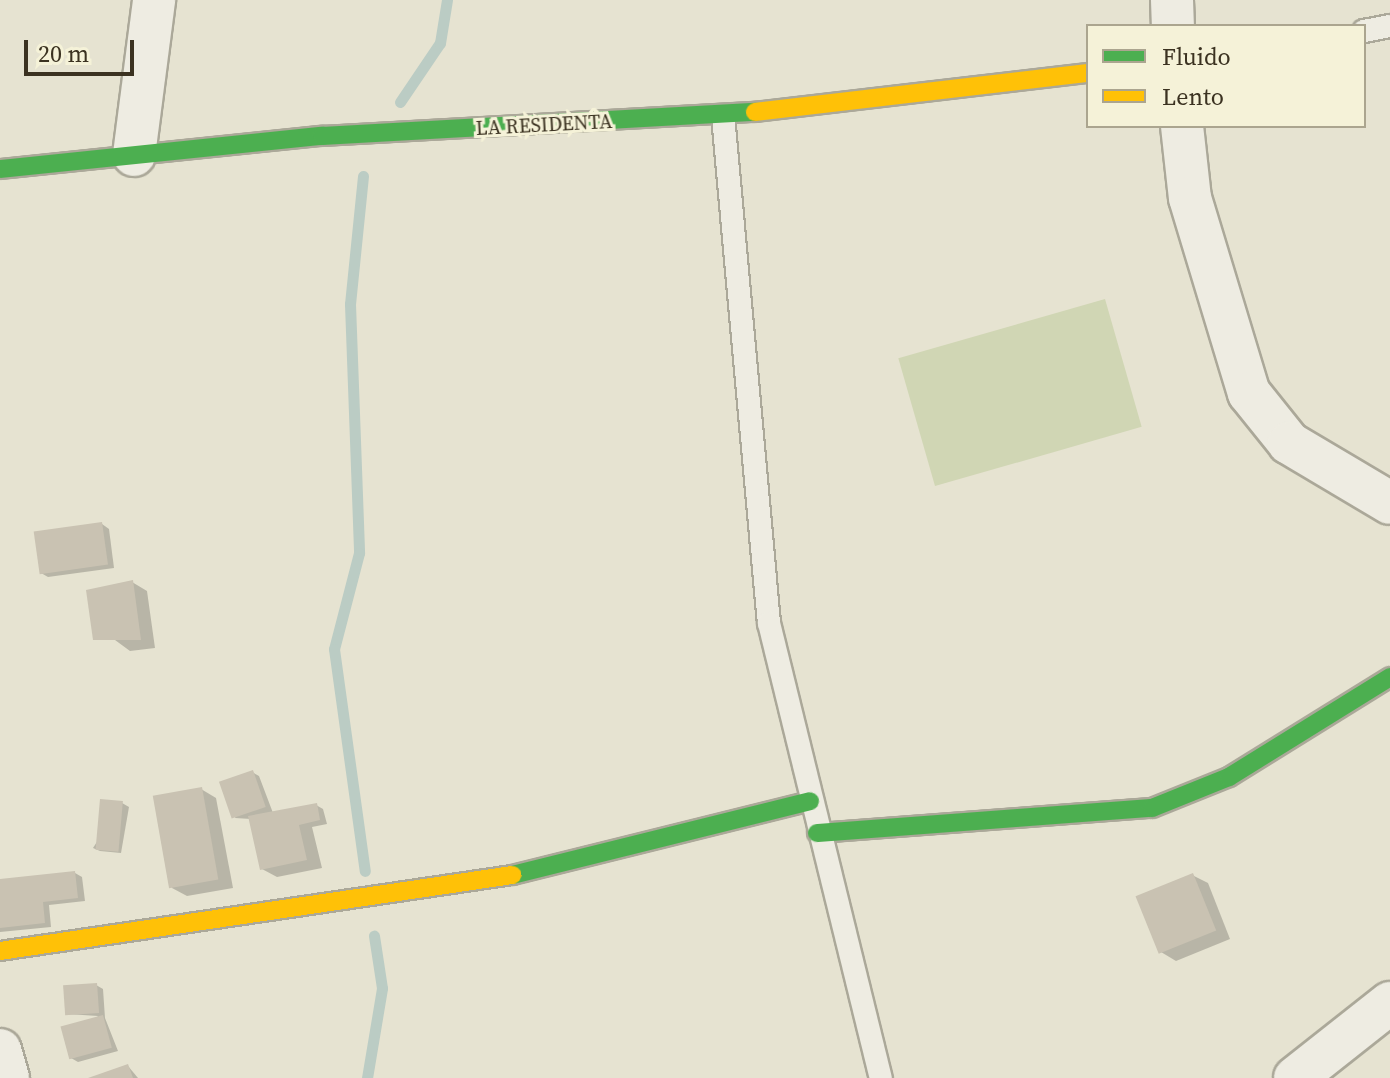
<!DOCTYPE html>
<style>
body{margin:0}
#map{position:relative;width:1390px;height:1078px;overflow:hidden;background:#e6e3d1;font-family:"Source Serif 4",serif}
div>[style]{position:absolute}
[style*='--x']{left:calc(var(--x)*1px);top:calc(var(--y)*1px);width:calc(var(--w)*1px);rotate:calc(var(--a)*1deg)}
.green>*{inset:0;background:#d0d6b4;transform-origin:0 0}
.shadow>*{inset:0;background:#0003}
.stream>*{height:11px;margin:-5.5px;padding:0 5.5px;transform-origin:5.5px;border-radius:5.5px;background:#bbccc4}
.building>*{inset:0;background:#c9c2b2;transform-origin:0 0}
.roads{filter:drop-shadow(2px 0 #aba899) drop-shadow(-2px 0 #aba899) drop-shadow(0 2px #aba899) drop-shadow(0 -2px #aba899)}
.lane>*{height:22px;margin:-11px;padding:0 11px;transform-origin:11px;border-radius:11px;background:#eeece2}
.street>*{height:42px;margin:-21px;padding:0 21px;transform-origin:21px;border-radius:21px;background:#eeece2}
.fast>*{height:18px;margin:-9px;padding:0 9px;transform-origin:9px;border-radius:9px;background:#4caf50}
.slow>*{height:18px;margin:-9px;padding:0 9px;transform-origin:9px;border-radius:9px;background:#ffc107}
span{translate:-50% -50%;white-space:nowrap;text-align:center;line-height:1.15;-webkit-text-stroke:6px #f5f2d8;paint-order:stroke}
.street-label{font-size:20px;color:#3b3221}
.legend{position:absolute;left:1086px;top:24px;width:280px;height:104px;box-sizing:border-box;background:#f5f2d8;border:2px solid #aba58f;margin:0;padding:10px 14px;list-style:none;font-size:24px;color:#3b3221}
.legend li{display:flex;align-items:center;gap:16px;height:40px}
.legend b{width:40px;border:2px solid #aba58f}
.scale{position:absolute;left:24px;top:40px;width:110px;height:36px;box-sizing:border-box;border:4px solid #3b3221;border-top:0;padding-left:10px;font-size:24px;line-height:28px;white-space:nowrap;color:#3b3221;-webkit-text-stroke:6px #f5f2d8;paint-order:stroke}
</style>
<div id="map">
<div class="green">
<div style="left:1105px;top:299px;width:133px;height:215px;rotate:74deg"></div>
</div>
<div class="shadow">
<div style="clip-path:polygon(102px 524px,109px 529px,114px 568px,48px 577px,41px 573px)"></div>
<div style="clip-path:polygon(132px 582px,147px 591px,155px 648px,130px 651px,115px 640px,95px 638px)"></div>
<div style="clip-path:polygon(252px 772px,259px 776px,273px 813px,316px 805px,323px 809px,327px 824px,312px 827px,322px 868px,277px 877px,262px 869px,251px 819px,235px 818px)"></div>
<div style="clip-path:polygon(201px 789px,216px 798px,233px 888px,187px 896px,172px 888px)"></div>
<div style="clip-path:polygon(122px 803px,129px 807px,121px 853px,100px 851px,93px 848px)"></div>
<div style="clip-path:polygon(75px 873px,82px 877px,85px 901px,49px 905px,51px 927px,0 932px,0 881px)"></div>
<div style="clip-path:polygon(1192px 875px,1208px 883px,1230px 939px,1176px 961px,1161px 952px)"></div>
<div style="clip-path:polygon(96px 985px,103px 989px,105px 1018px,118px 1051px,78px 1062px,71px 1058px,98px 1016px,67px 1014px)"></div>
<div style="clip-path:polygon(128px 1066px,138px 1078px,93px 1078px)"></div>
</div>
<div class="stream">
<div style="--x:400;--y:102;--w:71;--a:-55.9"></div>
<div style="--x:440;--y:43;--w:44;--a:-80.8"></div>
<div style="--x:363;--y:176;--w:129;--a:95.8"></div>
<div style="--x:350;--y:304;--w:249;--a:87.9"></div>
<div style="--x:359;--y:553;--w:99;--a:104.6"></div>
<div style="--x:334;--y:649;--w:224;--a:82.1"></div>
<div style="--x:367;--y:1078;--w:91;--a:-80.5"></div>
<div style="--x:382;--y:988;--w:53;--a:-98.7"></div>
</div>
<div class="building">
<div style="left:102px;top:522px;width:43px;height:69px;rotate:82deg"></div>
<div style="clip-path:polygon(133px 580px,141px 640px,93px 640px,86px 590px)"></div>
<div style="left:253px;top:770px;width:39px;height:36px;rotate:71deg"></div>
<div style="left:202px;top:787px;width:94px;height:50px;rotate:80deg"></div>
<div style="left:100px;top:799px;width:23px;height:51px;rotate:5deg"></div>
<div style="clip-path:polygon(317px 803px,320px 820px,299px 825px,307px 860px,260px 870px,248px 816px)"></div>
<div style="clip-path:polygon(75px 871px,78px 898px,43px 902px,45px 923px,0 928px,0 879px)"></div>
<div style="left:1193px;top:873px;width:62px;height:62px;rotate:68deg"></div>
<div style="left:97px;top:983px;width:30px;height:34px;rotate:86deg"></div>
<div style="left:103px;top:1015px;width:34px;height:44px;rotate:75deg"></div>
<div style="clip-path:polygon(128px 1064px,133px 1078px,88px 1078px)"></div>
</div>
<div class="roads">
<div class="lane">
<div style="--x:1364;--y:31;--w:26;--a:-11"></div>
<div style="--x:723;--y:116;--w:509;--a:84.82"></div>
<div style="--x:769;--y:623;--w:469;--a:76.2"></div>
</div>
<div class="street">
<div style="--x:1172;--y:0;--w:26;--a:88"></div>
<div style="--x:1182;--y:126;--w:72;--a:83.7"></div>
<div style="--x:1190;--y:198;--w:204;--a:73.2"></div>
<div style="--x:1249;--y:393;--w:64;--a:51.3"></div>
<div style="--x:1289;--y:443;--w:117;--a:30.7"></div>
<div style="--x:134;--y:155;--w:156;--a:-82.6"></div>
<div style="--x:0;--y:1050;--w:29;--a:74"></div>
<div style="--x:1295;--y:1078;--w:121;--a:-38.3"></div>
</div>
<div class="fast">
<div style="--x:0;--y:169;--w:324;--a:-5.9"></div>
<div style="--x:322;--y:136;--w:434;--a:-3.2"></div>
<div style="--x:817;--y:833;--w:336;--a:-4.3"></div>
<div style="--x:1152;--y:808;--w:83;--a:-21.9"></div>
<div style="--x:1229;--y:777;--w:190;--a:-31.8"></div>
<div style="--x:512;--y:875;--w:307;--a:-13.9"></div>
</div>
<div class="slow">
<div style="--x:755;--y:112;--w:335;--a:-6.7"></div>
<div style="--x:0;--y:951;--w:518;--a:-8.44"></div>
</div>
</div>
<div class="street-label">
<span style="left:544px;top:125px;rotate:-3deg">LA RESIDENTA</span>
</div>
<ul class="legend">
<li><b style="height:10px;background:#4caf50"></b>Fluido</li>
<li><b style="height:10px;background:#ffc107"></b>Lento</li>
</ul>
<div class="scale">20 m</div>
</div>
